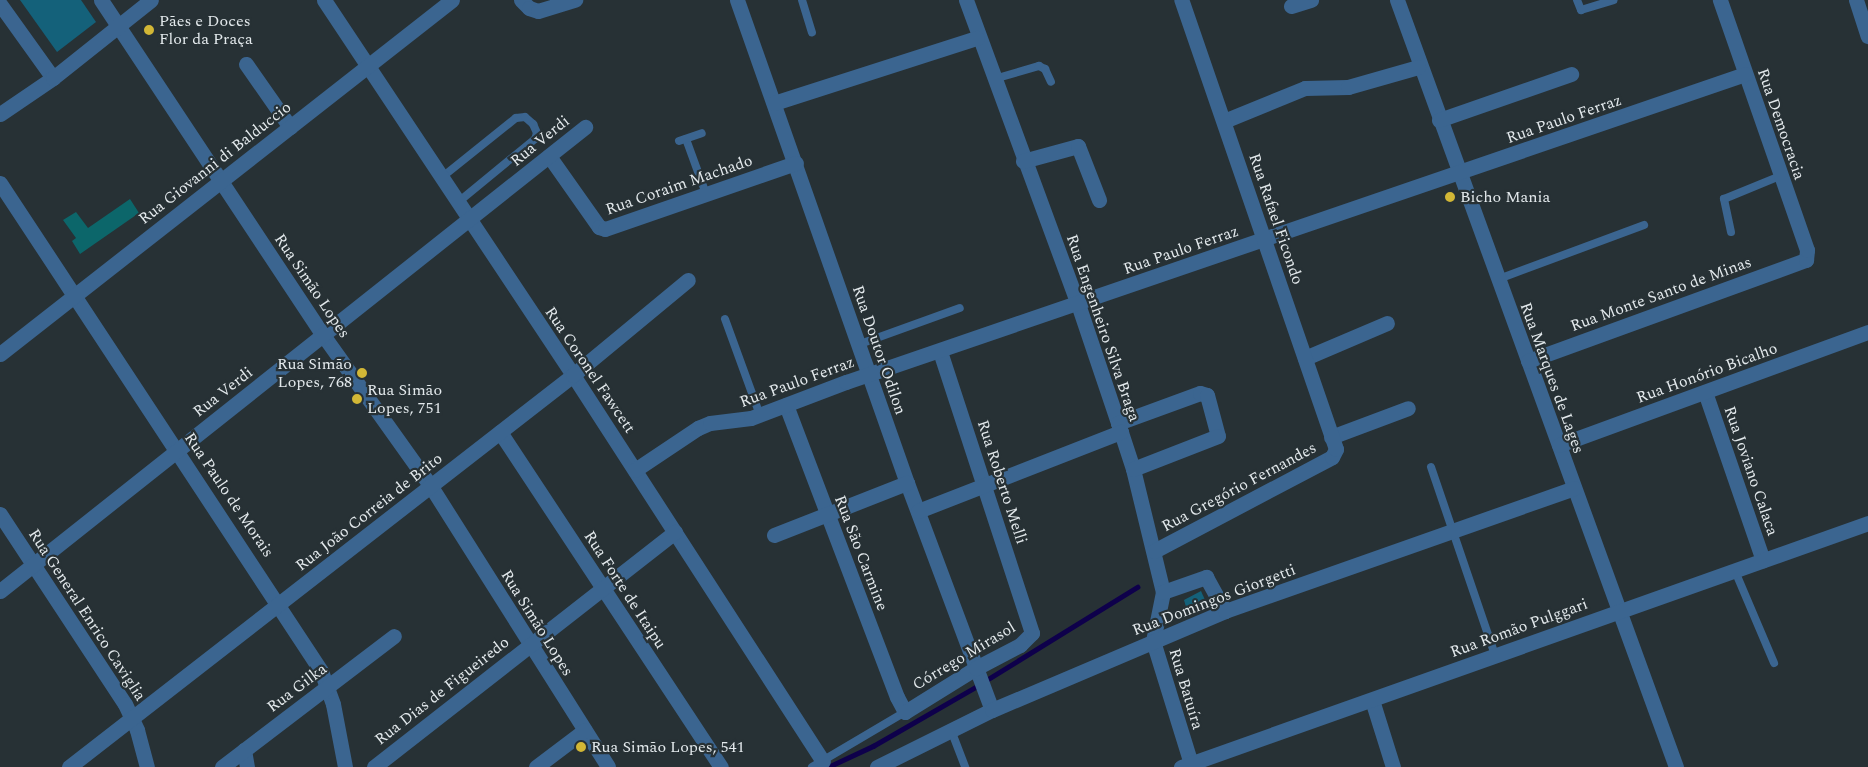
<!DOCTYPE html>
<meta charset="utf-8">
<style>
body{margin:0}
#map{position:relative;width:1868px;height:767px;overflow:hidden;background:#273135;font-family:Spectral,serif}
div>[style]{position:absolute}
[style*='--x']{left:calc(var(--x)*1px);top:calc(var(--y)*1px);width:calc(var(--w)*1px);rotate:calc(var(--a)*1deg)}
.green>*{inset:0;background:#14617a}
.stream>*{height:4.5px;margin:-2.25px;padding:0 2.25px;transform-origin:2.25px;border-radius:2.25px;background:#0e004b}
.building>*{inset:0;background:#0c666a}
.lane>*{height:8px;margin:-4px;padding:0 4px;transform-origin:4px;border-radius:4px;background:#3b6590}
.street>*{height:15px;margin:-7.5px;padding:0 7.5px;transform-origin:7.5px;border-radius:7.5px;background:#3b6590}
.dots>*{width:14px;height:14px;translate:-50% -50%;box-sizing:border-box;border:2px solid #273135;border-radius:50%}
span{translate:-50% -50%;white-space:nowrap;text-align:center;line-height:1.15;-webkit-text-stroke:4.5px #273135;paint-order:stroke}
.poi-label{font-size:16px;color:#e3e9ec}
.left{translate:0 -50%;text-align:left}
.right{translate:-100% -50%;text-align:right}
.street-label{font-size:16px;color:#e3e9ec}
</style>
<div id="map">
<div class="green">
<div style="clip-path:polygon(20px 0,81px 0,96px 22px,57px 52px)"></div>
<div style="clip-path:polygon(1201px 591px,1205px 600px,1186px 607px,1184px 600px)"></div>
</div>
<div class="stream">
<div style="--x:985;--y:681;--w:179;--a:-31.7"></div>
<div style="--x:828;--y:767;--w:50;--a:-25"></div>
<div style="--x:873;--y:746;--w:122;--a:-29.9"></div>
</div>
<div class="building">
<div style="clip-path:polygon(130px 199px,139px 213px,80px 254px,72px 241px,76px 238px,63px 220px,76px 212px,88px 228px)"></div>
</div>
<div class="lane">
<div style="--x:802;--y:0;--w:34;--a:73"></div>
<div style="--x:1577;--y:0;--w:11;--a:68"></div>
<div style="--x:1581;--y:10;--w:34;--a:-17"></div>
<div style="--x:994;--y:79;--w:47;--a:-16.1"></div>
<div style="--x:1039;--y:66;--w:7;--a:27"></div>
<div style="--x:1045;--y:69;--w:14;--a:65"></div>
<div style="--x:686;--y:139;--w:59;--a:70"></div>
<div style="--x:679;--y:141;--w:24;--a:-19"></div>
<div style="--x:441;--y:178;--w:96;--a:-38.7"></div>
<div style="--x:516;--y:118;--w:9;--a:-6"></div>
<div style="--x:525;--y:117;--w:11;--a:41"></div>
<div style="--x:533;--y:124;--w:10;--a:66"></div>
<div style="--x:537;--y:133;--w:6;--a:108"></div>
<div style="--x:535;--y:139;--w:101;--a:140.6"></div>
<div style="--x:1731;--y:232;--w:34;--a:-102"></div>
<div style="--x:1724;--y:199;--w:61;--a:-22.3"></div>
<div style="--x:1496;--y:280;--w:158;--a:-20.4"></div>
<div style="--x:725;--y:319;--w:102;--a:70"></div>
<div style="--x:860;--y:344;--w:106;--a:-19.8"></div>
<div style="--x:1431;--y:467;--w:199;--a:71.2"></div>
<div style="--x:1735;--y:571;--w:100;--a:67"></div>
<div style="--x:951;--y:730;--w:40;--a:69"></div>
<div style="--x:812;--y:767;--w:108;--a:-30.6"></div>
</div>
<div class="street">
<div style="--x:101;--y:0;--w:402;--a:56.5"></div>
<div style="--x:323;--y:335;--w:184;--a:54.5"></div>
<div style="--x:430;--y:485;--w:333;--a:57.7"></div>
<div style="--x:324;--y:0;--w:450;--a:56.4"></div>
<div style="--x:573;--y:375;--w:460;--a:57.1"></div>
<div style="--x:521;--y:0;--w:11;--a:45"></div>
<div style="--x:529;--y:8;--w:9;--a:18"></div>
<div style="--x:538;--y:11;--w:39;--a:-17"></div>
<div style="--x:737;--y:0;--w:512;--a:70.61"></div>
<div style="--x:907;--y:483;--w:242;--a:69.5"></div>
<div style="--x:966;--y:0;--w:324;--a:69.8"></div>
<div style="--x:1078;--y:304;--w:126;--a:71.4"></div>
<div style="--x:1118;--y:423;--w:48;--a:71.9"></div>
<div style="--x:1133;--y:469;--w:127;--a:76.3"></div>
<div style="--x:1397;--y:0;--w:816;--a:70.01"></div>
<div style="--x:1856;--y:0;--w:38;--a:72"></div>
<div style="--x:0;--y:4;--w:91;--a:54.4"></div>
<div style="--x:1291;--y:6;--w:21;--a:-17"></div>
<div style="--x:246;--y:64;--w:77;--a:55.1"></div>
<div style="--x:774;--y:103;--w:213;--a:-17.8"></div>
<div style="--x:0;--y:114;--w:64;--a:-34.2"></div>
<div style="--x:53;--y:78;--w:125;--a:-38.5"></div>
<div style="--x:1439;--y:120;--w:140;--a:-19.2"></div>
<div style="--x:1224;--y:121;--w:87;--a:-22.2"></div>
<div style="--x:1305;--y:88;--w:43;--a:-1.3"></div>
<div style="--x:1348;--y:87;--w:73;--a:-15.9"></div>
<div style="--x:549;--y:156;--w:87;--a:54.8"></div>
<div style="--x:599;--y:227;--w:6;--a:18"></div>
<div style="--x:605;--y:229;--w:202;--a:-19.1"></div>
<div style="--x:1023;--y:161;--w:57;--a:-15.3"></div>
<div style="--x:1078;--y:146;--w:58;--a:68.7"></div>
<div style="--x:0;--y:183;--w:584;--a:56.66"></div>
<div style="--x:321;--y:671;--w:35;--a:70"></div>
<div style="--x:333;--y:704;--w:64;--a:79.2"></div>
<div style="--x:0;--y:354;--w:574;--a:-38.07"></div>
<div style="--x:1305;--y:358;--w:89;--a:-23.1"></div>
<div style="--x:1528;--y:361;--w:296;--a:-20"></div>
<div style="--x:1806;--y:260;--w:10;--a:-84"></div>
<div style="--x:1807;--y:250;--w:265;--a:-109.2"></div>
<div style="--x:1705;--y:392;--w:178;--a:71"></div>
<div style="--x:786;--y:405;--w:312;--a:69.2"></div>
<div style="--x:897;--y:697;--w:17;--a:62"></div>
<div style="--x:905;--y:712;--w:84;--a:-31.8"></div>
<div style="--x:976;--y:668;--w:50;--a:-27.6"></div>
<div style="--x:1020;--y:645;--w:17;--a:-45"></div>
<div style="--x:1032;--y:633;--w:297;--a:-108.1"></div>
<div style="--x:1118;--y:423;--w:87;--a:-20.1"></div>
<div style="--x:1200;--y:393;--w:7;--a:16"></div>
<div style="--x:1207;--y:395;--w:42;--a:75"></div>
<div style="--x:1218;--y:436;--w:91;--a:158.8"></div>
<div style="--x:500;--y:432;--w:401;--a:56.6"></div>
<div style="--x:1331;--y:437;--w:82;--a:-20.6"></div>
<div style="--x:1559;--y:445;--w:329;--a:-20.1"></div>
<div style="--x:635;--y:470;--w:76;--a:-33.7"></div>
<div style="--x:698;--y:428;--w:13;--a:-23"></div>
<div style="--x:710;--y:423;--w:41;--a:-7"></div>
<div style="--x:751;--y:418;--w:102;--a:-20.8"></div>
<div style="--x:846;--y:382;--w:950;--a:-18.91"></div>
<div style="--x:918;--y:511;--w:218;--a:-21.3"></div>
<div style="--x:0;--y:514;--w:227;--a:56.7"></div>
<div style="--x:125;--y:704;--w:29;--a:65"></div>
<div style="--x:137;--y:730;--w:38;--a:75"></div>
<div style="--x:774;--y:535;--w:143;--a:-21.4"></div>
<div style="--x:1154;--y:551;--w:201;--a:-27.8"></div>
<div style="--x:1332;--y:457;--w:9;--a:-63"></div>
<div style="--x:1336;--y:449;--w:475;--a:-109"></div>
<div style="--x:0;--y:591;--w:747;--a:-38.42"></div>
<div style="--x:1163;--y:592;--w:50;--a:101.5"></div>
<div style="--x:1153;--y:641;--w:132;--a:72.8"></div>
<div style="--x:1163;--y:592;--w:46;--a:-19.2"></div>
<div style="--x:1206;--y:577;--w:39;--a:61"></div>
<div style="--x:1372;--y:700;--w:70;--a:72.6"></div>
<div style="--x:244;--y:750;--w:17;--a:80"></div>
<div style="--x:69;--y:767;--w:638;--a:-37.87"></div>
<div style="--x:573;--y:375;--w:149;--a:-39.6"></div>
<div style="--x:222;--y:767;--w:216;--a:-37.3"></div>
<div style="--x:374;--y:767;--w:382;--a:-38"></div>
<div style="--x:536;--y:767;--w:61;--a:-37.1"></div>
<div style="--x:877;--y:767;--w:128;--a:-26.4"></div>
<div style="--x:992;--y:710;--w:253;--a:-23"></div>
<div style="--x:1225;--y:611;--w:370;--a:-19.4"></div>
<div style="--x:1181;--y:767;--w:729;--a:-19.55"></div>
</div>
<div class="dots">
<div style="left:149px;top:30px;background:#d2b736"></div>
<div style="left:1450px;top:197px;background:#d2b736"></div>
<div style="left:362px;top:373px;background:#d2b736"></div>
<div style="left:357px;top:399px;background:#d2b736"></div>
<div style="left:581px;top:747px;background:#d2b736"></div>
</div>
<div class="poi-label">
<span class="left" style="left:159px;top:30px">Pães e Doces<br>Flor da Praça</span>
<span class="left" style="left:1460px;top:197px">Bicho Mania</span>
<span class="right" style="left:352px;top:373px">Rua Simão<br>Lopes, 768</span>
<span class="left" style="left:367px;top:399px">Rua Simão<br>Lopes, 751</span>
<span class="left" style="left:591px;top:747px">Rua Simão Lopes, 541</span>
</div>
<div class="street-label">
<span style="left:1564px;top:119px;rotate:-19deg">Rua Paulo Ferraz</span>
<span style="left:1781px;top:124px;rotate:71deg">Rua Democracia</span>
<span style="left:540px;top:141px;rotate:-39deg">Rua Verdi</span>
<span style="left:215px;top:163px;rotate:-38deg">Rua Giovanni di Balduccio</span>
<span style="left:679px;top:185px;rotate:-19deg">Rua Coraim Machado</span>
<span style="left:1276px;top:219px;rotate:71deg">Rua Rafael Ficondo</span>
<span style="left:1181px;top:250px;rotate:-19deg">Rua Paulo Ferraz</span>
<span style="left:312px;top:286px;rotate:56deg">Rua Simão Lopes</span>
<span style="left:1661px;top:294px;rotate:-20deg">Rua Monte Santo de Minas</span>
<span style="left:1103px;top:328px;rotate:71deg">Rua Engenheiro Silva Braga</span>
<span style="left:879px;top:350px;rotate:71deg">Rua Doutor Odilon</span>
<span style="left:590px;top:370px;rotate:56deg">Rua Coronel Fawcett</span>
<span style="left:1707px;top:373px;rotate:-20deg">Rua Honório Bicalho</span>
<span style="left:1552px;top:378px;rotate:70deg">Rua Marques de Lages</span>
<span style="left:797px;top:382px;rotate:-20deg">Rua Paulo Ferraz</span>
<span style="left:223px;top:392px;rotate:-38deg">Rua Verdi</span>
<span style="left:1751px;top:471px;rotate:71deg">Rua Joviano Calaca</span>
<span style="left:1002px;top:482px;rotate:72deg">Rua Roberto Melli</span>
<span style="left:1239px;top:487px;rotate:-28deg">Rua Gregório Fernandes</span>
<span style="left:229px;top:495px;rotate:56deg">Rua Paulo de Morais</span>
<span style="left:369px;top:512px;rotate:-38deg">Rua João Correia de Brito</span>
<span style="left:861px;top:553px;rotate:69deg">Rua São Carmine</span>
<span style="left:625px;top:590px;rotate:57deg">Rua Forte de Itaipu</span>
<span style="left:1214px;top:600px;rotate:-21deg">Rua Domingos Giorgetti</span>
<span style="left:87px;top:615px;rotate:57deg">Rua General Enrico Caviglia</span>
<span style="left:537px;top:623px;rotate:58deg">Rua Simão Lopes</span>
<span style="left:1519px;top:628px;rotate:-20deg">Rua Romão Pulggari</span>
<span style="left:964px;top:656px;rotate:-31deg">Córrego Mirasol</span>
<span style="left:297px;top:688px;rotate:-37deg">Rua Gilka</span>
<span style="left:1186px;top:689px;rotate:73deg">Rua Batuíra</span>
<span style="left:442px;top:691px;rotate:-38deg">Rua Dias de Figueiredo</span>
</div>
</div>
